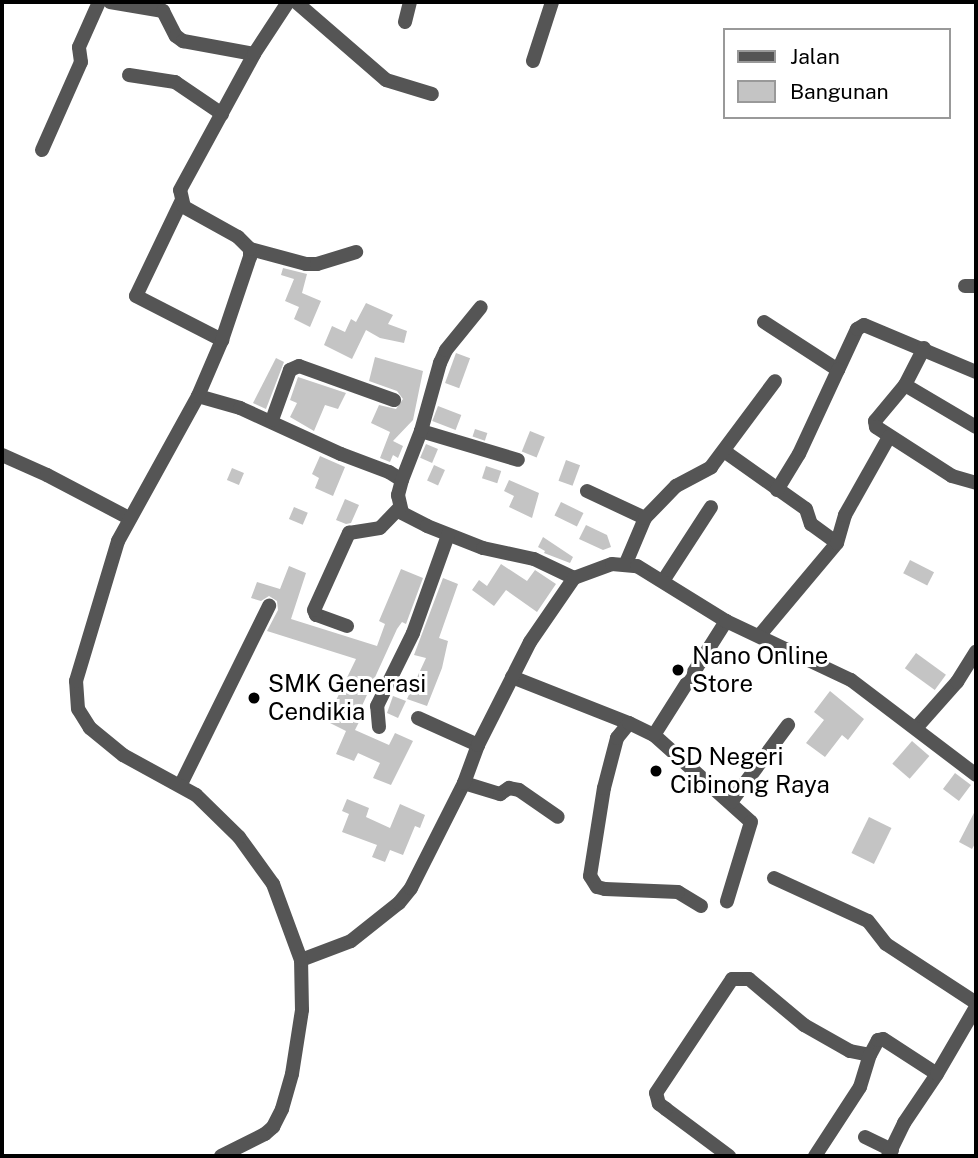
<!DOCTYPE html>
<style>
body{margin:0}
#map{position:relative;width:978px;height:1158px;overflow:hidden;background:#fff;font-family:"Public Sans",sans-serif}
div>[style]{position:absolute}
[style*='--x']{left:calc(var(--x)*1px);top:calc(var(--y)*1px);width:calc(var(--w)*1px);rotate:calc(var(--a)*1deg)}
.building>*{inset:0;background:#c4c4c4;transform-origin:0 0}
.minor>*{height:14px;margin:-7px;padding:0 7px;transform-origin:7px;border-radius:7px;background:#555}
.tertiary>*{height:14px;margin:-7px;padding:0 7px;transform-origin:7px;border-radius:7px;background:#555}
.dots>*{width:19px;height:19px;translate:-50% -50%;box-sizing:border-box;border:4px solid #fff;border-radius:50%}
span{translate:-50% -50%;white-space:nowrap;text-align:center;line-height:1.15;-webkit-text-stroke:6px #fff;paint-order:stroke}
.poi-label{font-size:24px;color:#000}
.left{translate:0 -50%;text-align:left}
.frame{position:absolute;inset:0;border:4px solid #000;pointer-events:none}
.legend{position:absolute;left:723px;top:28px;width:228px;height:91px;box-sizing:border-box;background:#fff;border:2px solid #999;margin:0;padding:9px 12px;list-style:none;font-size:21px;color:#000}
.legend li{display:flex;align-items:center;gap:14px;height:35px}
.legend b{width:35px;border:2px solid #999}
</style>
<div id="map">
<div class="building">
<div style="clip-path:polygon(283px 268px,307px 274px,302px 293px,321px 301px,310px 327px,294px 319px,299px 307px,285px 301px,294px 279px,281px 275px)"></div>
<div style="clip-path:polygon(366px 303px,393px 315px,388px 324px,407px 331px,404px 343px,380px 338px,366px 330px,352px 359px,324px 345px,332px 326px,345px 332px,351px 319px,356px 322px)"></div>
<div style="left:456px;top:353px;width:15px;height:32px;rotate:20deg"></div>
<div style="clip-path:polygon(375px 357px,423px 371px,413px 420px,393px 441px,403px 446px,398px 458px,393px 455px,390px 462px,380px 458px,390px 432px,371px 423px,379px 405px,396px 409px,403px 399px,397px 391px,369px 381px)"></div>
<div style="clip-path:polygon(276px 358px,284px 362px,266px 409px,253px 403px)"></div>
<div style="clip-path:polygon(298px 377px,346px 393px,338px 409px,325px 405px,314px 431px,290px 417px,297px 403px,290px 400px)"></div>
<div style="left:438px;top:406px;width:25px;height:16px;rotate:21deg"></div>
<div style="left:475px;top:429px;width:13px;height:8px;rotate:18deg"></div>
<div style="left:530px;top:431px;width:16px;height:22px;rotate:22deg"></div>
<div style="left:426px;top:444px;width:13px;height:15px;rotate:23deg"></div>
<div style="clip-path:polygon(320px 456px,345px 467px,333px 496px,315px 488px,319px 478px,312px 474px)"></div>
<div style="left:566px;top:460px;width:15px;height:22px;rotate:20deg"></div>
<div style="left:434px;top:465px;width:12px;height:17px;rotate:24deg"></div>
<div style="left:486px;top:466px;width:16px;height:13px;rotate:18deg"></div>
<div style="left:232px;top:468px;width:13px;height:13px;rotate:23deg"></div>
<div style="clip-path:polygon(509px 480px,539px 493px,532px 518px,509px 507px,514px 496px,504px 491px)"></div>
<div style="clip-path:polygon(345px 499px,359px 505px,351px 523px,346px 524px,336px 520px)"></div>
<div style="left:561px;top:502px;width:25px;height:15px;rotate:26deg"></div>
<div style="left:294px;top:507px;width:15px;height:13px;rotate:23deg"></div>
<div style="clip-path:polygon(586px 525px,607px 535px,611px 547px,603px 550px,579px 539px)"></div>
<div style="clip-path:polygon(543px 537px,573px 557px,570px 563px,544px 553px,545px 551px,538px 547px)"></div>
<div style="left:910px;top:560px;width:27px;height:15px;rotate:27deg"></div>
<div style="clip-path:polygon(501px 564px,527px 581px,535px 570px,556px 584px,537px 612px,506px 590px,494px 606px,472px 590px,479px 580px,487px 586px)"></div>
<div style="clip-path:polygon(289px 566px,306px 573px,291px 619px,377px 646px,385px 624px,379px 621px,401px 569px,423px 578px,406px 624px,402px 622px,397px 629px,361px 708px,365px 710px,355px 730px,389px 745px,395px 733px,413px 741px,391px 785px,373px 778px,380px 763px,358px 753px,354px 761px,336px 754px,346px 731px,326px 721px,356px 659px,267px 631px,278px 610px,277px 601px,269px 596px,261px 601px,251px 598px,257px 582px,280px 589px)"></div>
<div style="clip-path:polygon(443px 578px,458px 584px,439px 638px,448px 641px,442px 668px,427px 706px,407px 699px,426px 658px,414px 655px)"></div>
<div style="left:916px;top:653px;width:37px;height:19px;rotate:36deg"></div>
<div style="clip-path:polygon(830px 691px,864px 719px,848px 740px,842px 735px,825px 757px,806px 743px,824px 720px,814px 712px)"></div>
<div style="clip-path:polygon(393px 696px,406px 701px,398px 718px,387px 713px)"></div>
<div style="left:912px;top:741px;width:23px;height:30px;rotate:41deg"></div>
<div style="left:955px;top:773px;width:20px;height:20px;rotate:37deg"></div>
<div style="clip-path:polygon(347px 799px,369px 808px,366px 817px,390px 828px,400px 804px,425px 815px,420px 828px,415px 826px,403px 855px,390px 850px,385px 862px,372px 857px,377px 845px,342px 832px,349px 814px,342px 811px)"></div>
<div style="clip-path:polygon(976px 809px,976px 842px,972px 849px,959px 842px)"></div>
<div style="left:869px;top:817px;width:25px;height:40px;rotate:26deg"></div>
</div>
<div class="minor">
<div style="--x:110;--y:2;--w:54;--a:9.6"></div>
<div style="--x:163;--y:11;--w:28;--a:63"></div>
<div style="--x:176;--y:36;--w:9;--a:36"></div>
<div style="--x:183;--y:41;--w:72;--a:10.4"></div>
<div style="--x:296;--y:2;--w:119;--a:40.9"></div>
<div style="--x:386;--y:80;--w:48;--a:16.9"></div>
<div style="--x:405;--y:22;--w:21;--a:-76"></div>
<div style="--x:533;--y:61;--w:62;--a:-72.1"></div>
<div style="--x:129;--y:75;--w:47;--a:8.7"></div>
<div style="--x:175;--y:82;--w:57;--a:34.2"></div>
<div style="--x:42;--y:150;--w:96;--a:-66.1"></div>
<div style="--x:81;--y:62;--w:15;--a:-98"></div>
<div style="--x:79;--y:47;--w:49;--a:-66"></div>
<div style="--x:181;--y:202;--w:104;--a:115.6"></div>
<div style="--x:136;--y:296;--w:97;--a:27.1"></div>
<div style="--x:250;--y:249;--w:58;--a:15"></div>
<div style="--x:306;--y:264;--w:11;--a:0"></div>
<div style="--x:317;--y:264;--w:41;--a:-17.1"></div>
<div style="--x:965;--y:286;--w:11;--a:0"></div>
<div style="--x:764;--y:322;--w:88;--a:33"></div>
<div style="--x:838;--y:370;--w:45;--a:-65.1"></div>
<div style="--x:857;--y:329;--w:8;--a:-30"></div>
<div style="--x:864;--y:325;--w:121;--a:22.8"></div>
<div style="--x:924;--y:348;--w:42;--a:117.2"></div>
<div style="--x:905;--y:385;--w:47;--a:129.8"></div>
<div style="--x:875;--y:421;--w:6;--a:81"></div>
<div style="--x:876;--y:427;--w:90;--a:32.8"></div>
<div style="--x:952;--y:476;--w:25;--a:16"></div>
<div style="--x:905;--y:385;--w:82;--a:30.6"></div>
<div style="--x:198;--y:396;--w:44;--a:15.9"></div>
<div style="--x:240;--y:408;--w:111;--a:24.5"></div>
<div style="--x:341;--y:454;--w:51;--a:20.6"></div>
<div style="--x:389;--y:472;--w:15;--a:32"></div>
<div style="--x:402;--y:480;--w:16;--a:105"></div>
<div style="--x:398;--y:495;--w:18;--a:77"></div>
<div style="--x:402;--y:513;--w:28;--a:27"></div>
<div style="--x:427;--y:526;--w:60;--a:21.4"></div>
<div style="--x:483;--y:548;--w:52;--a:12.2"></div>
<div style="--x:534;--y:559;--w:44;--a:25.4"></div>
<div style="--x:272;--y:420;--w:53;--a:-70.2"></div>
<div style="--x:290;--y:370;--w:10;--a:-24"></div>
<div style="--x:299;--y:366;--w:101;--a:19.7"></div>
<div style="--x:421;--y:431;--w:101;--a:16.6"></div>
<div style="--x:724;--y:451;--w:100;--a:35.3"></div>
<div style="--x:806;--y:509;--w:16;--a:72"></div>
<div style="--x:811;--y:524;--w:32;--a:36"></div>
<div style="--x:2;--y:455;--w:49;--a:24"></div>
<div style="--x:47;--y:475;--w:93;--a:27.7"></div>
<div style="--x:402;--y:480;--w:53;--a:-68.8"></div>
<div style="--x:421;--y:431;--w:71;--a:-74.4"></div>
<div style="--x:440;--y:363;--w:14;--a:-65"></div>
<div style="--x:446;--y:350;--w:55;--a:-50.9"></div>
<div style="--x:777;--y:490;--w:42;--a:-58.6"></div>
<div style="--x:799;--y:454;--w:93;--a:-65.1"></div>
<div style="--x:587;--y:491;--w:64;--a:25"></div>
<div style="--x:626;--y:563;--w:49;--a:-67.1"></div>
<div style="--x:645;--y:518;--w:45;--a:-45.9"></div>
<div style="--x:676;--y:486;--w:40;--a:-28"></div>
<div style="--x:711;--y:467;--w:107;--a:-53.3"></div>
<div style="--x:663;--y:581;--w:88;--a:-57"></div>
<div style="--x:347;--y:626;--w:33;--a:-160"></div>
<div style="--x:316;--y:615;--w:5;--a:-112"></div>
<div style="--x:314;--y:610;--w:85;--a:-65.6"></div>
<div style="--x:349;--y:533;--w:31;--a:-9"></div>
<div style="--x:380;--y:528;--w:28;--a:-46"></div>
<div style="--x:759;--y:636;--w:121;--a:-50"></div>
<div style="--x:837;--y:543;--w:29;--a:-74"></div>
<div style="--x:845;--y:515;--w:90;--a:-60.6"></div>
<div style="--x:512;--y:677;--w:126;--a:21.5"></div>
<div style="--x:418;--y:718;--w:66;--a:24.2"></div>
<div style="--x:379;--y:727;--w:21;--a:-95"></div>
<div style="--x:377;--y:706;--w:81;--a:-63.7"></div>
<div style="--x:413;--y:633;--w:104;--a:-70.3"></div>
<div style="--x:916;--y:728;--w:62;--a:-48.3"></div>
<div style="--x:957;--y:682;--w:36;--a:-58"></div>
<div style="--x:654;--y:735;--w:130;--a:41.9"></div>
<div style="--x:751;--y:822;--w:83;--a:106.9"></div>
<div style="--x:464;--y:783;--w:38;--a:17"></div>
<div style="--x:500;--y:794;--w:11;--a:-34"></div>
<div style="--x:509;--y:788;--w:10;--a:11"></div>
<div style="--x:519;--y:790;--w:47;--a:34.7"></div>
<div style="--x:181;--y:784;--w:199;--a:-63.7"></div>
<div style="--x:731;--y:802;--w:96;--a:-53.5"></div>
<div style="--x:774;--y:878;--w:103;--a:24.6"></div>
<div style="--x:868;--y:921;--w:29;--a:52"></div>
<div style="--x:886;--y:944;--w:108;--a:33.2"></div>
<div style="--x:701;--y:906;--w:27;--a:-149"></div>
<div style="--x:678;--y:892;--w:73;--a:-177.6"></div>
<div style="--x:605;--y:889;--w:8;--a:-166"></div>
<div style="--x:597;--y:887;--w:13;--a:-122"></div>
<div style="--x:590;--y:876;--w:89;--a:-81"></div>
<div style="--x:604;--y:788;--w:52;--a:-75.4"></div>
<div style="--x:617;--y:738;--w:19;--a:-51"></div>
<div style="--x:629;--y:723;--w:28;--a:26"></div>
<div style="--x:654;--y:735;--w:135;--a:-57.7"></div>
<div style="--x:301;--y:960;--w:53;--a:-20.8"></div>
<div style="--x:351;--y:941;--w:61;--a:-38.4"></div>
<div style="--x:399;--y:903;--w:19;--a:-51"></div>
<div style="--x:411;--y:888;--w:118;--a:-63.2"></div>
<div style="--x:464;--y:783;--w:40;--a:-69.8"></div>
<div style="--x:478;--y:745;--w:115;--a:-63.2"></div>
<div style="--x:530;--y:642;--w:78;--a:-55.5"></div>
<div style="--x:574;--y:578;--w:40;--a:-20.2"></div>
<div style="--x:612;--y:564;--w:25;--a:5"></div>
<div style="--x:637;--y:566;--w:105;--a:31.7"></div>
<div style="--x:726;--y:621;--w:138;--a:25.3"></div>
<div style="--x:851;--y:680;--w:157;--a:37.2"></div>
<div style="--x:865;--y:1137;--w:30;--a:26"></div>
<div style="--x:729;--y:1156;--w:79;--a:-143.3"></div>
<div style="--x:666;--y:1109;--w:9;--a:-144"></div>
<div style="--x:659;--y:1104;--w:11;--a:-105"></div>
<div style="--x:656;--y:1093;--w:137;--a:-56.3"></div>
<div style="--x:732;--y:979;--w:17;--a:0"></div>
<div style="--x:749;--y:979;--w:72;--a:39.9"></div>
<div style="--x:804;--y:1025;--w:53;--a:29.5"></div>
<div style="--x:850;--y:1051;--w:20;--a:11"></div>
<div style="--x:870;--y:1055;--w:17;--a:-62"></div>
<div style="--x:878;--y:1040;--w:5;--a:-11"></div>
<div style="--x:883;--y:1039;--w:64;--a:32.9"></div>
<div style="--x:815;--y:1156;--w:82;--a:-56.9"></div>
<div style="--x:860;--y:1087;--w:34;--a:-73"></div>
<div style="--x:888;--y:1156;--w:37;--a:-64"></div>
<div style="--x:904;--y:1123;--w:59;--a:-56"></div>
<div style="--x:937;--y:1074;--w:78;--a:-59.8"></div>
</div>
<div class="tertiary">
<div style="--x:221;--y:1156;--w:49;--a:-26.6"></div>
<div style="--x:265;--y:1134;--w:11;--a:-41"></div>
<div style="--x:273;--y:1127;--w:20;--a:-63"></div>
<div style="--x:282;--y:1109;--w:36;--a:-74"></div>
<div style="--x:292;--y:1074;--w:65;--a:-81.1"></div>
<div style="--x:302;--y:1010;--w:50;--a:-91.1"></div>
<div style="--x:301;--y:960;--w:81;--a:-110.2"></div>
<div style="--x:273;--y:884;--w:58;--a:-125.9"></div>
<div style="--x:239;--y:837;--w:60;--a:-135.7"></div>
<div style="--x:196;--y:795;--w:83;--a:-151.3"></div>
<div style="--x:123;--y:755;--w:43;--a:-140.7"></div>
<div style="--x:90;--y:728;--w:22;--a:-122"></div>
<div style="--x:78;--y:709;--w:28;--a:-94"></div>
<div style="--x:76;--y:681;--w:146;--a:-73.3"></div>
<div style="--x:118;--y:541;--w:166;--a:-61.1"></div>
<div style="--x:198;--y:396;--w:61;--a:-66.8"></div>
<div style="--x:222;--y:340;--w:88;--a:-71.4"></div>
<div style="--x:250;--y:257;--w:8;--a:-90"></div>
<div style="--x:250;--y:249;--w:17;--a:-135"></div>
<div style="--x:238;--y:237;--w:62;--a:-150.9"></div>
<div style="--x:184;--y:207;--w:17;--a:-103"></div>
<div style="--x:180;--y:190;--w:155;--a:-61.4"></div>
<div style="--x:254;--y:54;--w:62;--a:-56.8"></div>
</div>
<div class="dots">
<div style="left:678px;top:670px;background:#000"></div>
<div style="left:254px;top:698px;background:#000"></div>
<div style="left:656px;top:771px;background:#000"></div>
</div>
<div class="poi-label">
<span class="left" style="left:692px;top:670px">Nano Online<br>Store</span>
<span class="left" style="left:268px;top:698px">SMK Generasi<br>Cendikia</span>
<span class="left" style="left:670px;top:771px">SD Negeri<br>Cibinong Raya</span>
</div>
<div class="frame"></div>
<ul class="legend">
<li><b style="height:9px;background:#555"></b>Jalan</li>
<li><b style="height:19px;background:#c4c4c4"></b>Bangunan</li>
</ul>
</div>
